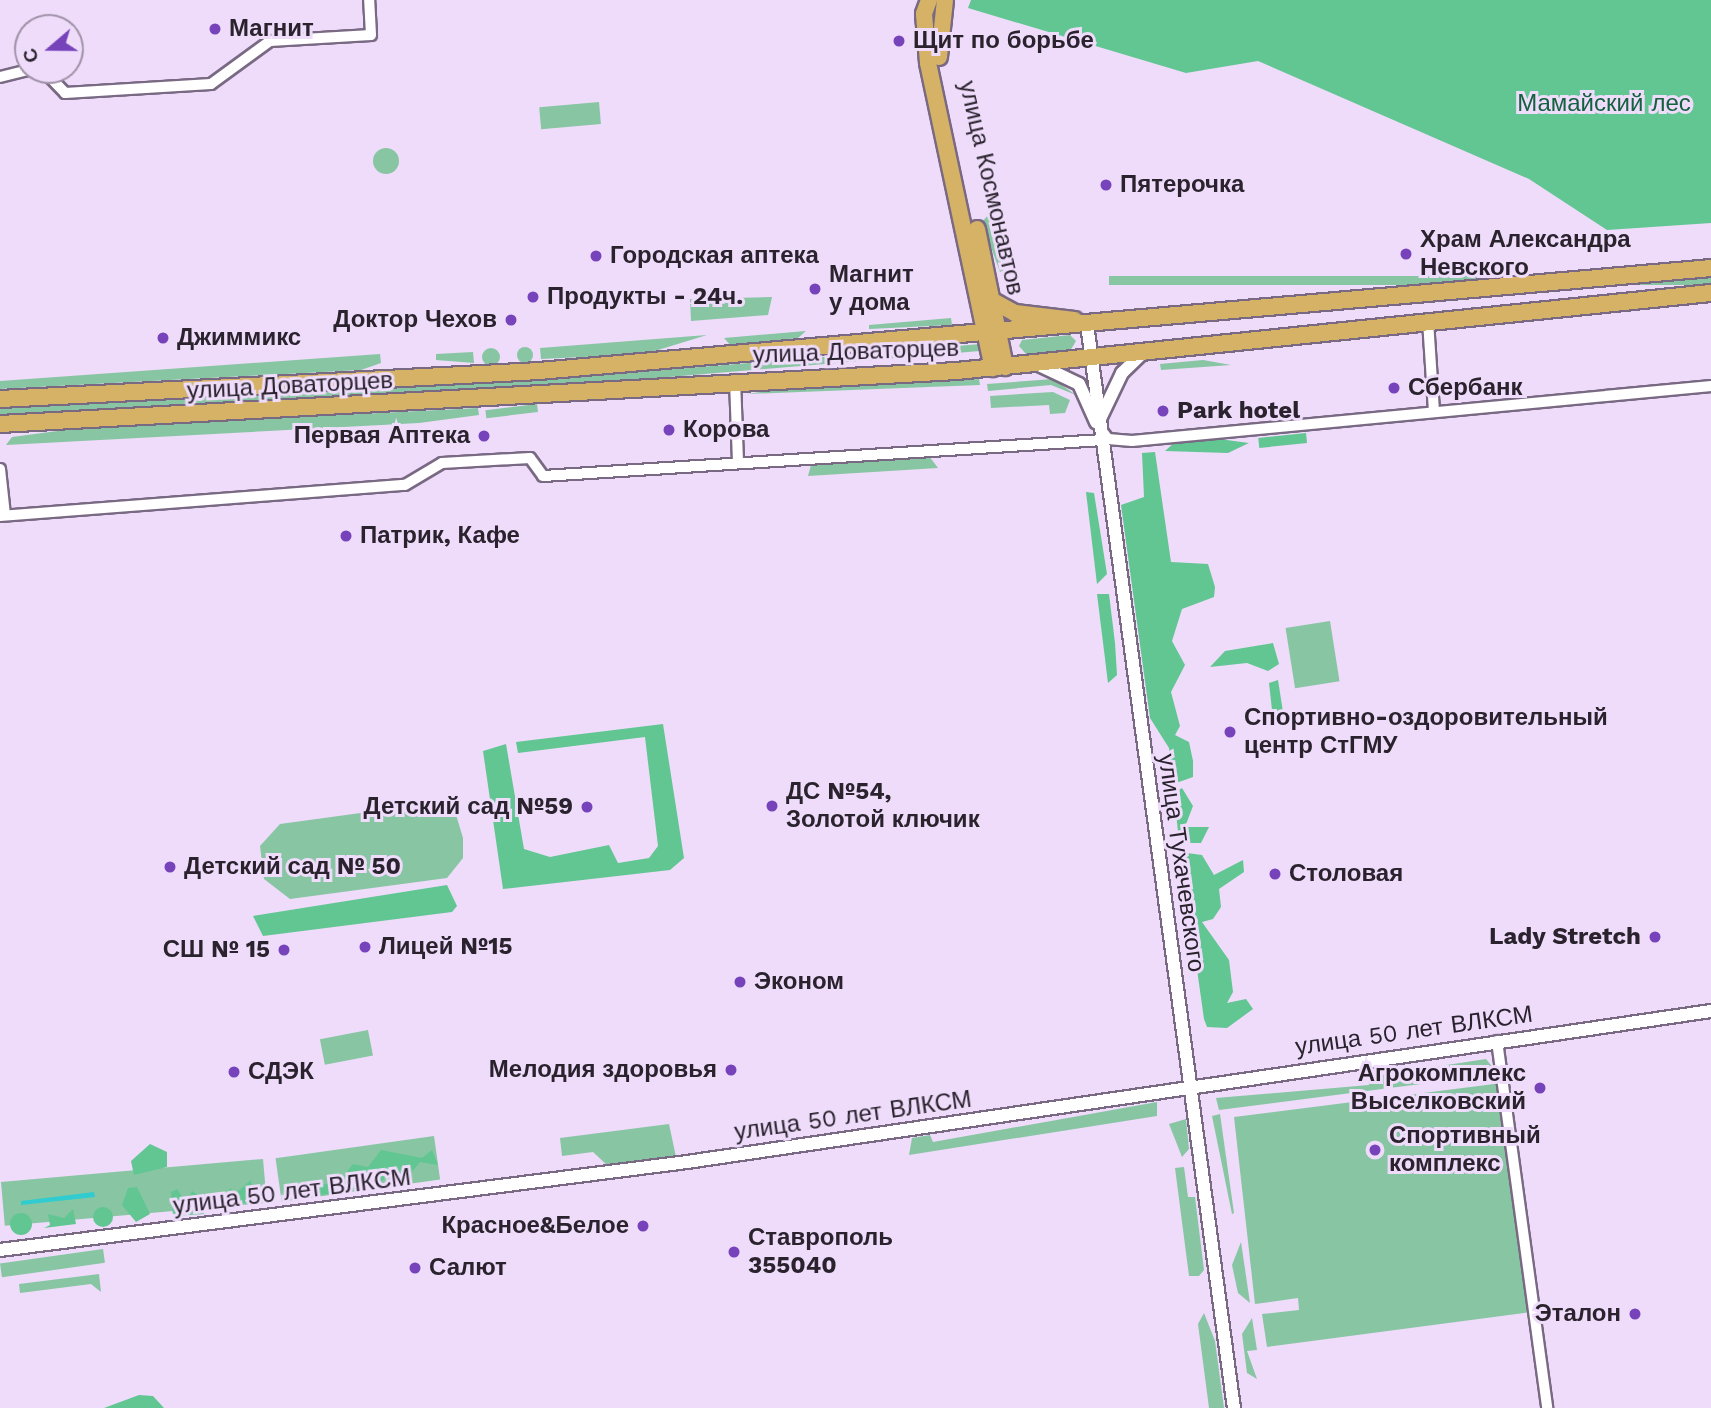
<!DOCTYPE html>
<meta charset="utf-8">
<style>
body{margin:0}
#map{position:relative;width:1711px;height:1408px;overflow:hidden;background:#eedcfa;font-family:"Work Sans",sans-serif}
div>[style]{position:absolute}
[style*='--x']{left:calc(var(--x)*1px);top:calc(var(--y)*1px);width:calc(var(--w)*1px);rotate:calc(var(--a)*1deg)}
.green>*{inset:0;background:#88c5a3;transform-origin:0 0}
.round{border-radius:50%}
.forest>*{inset:0;background:#61c692;transform-origin:0 0}
.water>*{inset:0;background:#30ccd0}
.roads{filter:drop-shadow(2px 0 #796983) drop-shadow(-2px 0 #796983) drop-shadow(0 2px #796983) drop-shadow(0 -2px #796983)}
.minor>*{height:10px;margin:-5px;padding:0 5px;transform-origin:5px;border-radius:5px;background:#fff}
.tertiary>*{height:12px;margin:-6px;padding:0 6px;transform-origin:6px;border-radius:6px;background:#fff}
.primary>*{height:16px;margin:-8px;padding:0 8px;transform-origin:8px;border-radius:8px;background:#d6b267}
.dots>*{width:19px;height:19px;translate:-50% -50%;box-sizing:border-box;border:4px solid #eedcfa;border-radius:50%}
span{translate:-50% -50%;white-space:nowrap;text-align:center;line-height:1.15;-webkit-text-stroke:6px #eedcfa;paint-order:stroke}
.poi-label{font-size:24px;color:#2a232e;font-weight:700}
.left{translate:0 -50%;text-align:left}
.right{translate:-100% -50%;text-align:right}
.park-label{font-size:24px;color:#14613f}
.street-label{font-size:24px;color:#2a232e}
.north{position:absolute;left:14px;top:14px;width:70px;height:70px;box-sizing:border-box;background:#eedcfa;border:2px solid #a092a8;border-radius:50%;rotate:250deg;font-size:19px;font-weight:700;line-height:28px;text-align:center;color:#2a232e}
.north::after{content:'';display:block;margin:auto;width:24px;height:32px;background:#7743bb;clip-path:polygon(50% 0,100% 100%,50% 72%,0 100%)}
</style>
<div id="map">
<div class="green">
<div style="left:599px;top:102px;width:22px;height:60px;rotate:85deg"></div>
<div class="round" style="left:373px;top:148px;width:26px;height:26px"></div>
<div style="clip-path:polygon(989px 214px,1004px 270px,1000px 272px,982px 222px)"></div>
<div style="left:1711px;top:276px;width:9px;height:602px;rotate:90deg"></div>
<div style="clip-path:polygon(772px 297px,768px 315px,691px 321px,690px 299px)"></div>
<div style="clip-path:polygon(951px 318px,952px 325px,869px 329px,869px 325px)"></div>
<div style="clip-path:polygon(806px 331px,798px 338px,731px 346px,724px 338px)"></div>
<div style="clip-path:polygon(707px 335px,645px 354px,541px 359px,540px 348px)"></div>
<div style="clip-path:polygon(1070px 335px,1076px 341px,1070px 351px,1026px 354px,1019px 346px,1022px 340px)"></div>
<div style="clip-path:polygon(981px 344px,980px 351px,539px 388px,0 416px,0 408px,539px 380px)"></div>
<div class="round" style="left:517px;top:347px;width:16px;height:16px"></div>
<div class="round" style="left:482px;top:348px;width:18px;height:18px"></div>
<div style="clip-path:polygon(473px 352px,474px 363px,436px 360px,436px 354px)"></div>
<div style="clip-path:polygon(380px 354px,381px 363px,361px 370px,0 389px,0 381px)"></div>
<div style="clip-path:polygon(1203px 360px,1231px 365px,1161px 370px,1160px 364px)"></div>
<div style="clip-path:polygon(979px 379px,980px 385px,747px 394px,802px 386px)"></div>
<div style="clip-path:polygon(1053px 379px,1076px 395px,1051px 385px,988px 391px,987px 384px)"></div>
<div style="clip-path:polygon(1053px 392px,1070px 400px,1065px 413px,1050px 414px,1049px 405px,991px 408px,990px 396px)"></div>
<div style="left:537px;top:404px;width:8px;height:52px;rotate:83deg"></div>
<div style="clip-path:polygon(478px 408px,479px 415px,419px 423px,6px 445px,12px 437px,80px 428px)"></div>
<div style="clip-path:polygon(929px 456px,938px 468px,808px 476px,811px 465px,827px 462px)"></div>
<div style="left:1330px;top:621px;width:61px;height:45px;rotate:81deg"></div>
<div style="clip-path:polygon(441px 802px,454px 808px,463px 838px,463px 858px,447px 878px,290px 899px,264px 879px,260px 846px,280px 824px)"></div>
<div style="left:368px;top:1030px;width:26px;height:49px;rotate:79deg"></div>
<div style="clip-path:polygon(1486px 1059px,1498px 1074px,1219px 1110px,1216px 1098px,1369px 1085px,1368px 1077px)"></div>
<div style="clip-path:polygon(1502px 1083px,1532px 1312px,1267px 1347px,1262px 1314px,1299px 1310px,1298px 1298px,1255px 1304px,1234px 1117px)"></div>
<div style="clip-path:polygon(1157px 1102px,1157px 1116px,909px 1155px,912px 1138px,930px 1135px,933px 1142px)"></div>
<div style="clip-path:polygon(1220px 1114px,1234px 1213px,1232px 1214px,1212px 1116px)"></div>
<div style="clip-path:polygon(1186px 1119px,1189px 1149px,1182px 1157px,1169px 1124px)"></div>
<div style="clip-path:polygon(669px 1124px,676px 1157px,607px 1165px,593px 1152px,562px 1156px,560px 1138px)"></div>
<div style="left:434px;top:1136px;width:44px;height:160px;rotate:82deg"></div>
<div style="left:263px;top:1159px;width:44px;height:263px;rotate:85deg"></div>
<div style="clip-path:polygon(1184px 1167px,1188px 1197px,1195px 1197px,1204px 1270px,1199px 1276px,1189px 1276px,1175px 1168px)"></div>
<div style="clip-path:polygon(1241px 1242px,1250px 1303px,1238px 1293px,1232px 1265px)"></div>
<div style="left:103px;top:1249px;width:14px;height:104px;rotate:82deg"></div>
<div style="clip-path:polygon(99px 1274px,101px 1292px,91px 1284px,20px 1293px,19px 1284px)"></div>
<div style="clip-path:polygon(1204px 1313px,1215px 1341px,1224px 1408px,1209px 1408px,1198px 1324px)"></div>
<div style="clip-path:polygon(1252px 1318px,1257px 1350px,1247px 1351px,1257px 1379px,1247px 1373px,1242px 1334px)"></div>
</div>
<div class="forest">
<div style="clip-path:polygon(971px 0,1711px 0,1711px 223px,1607px 230px,1529px 179px,1258px 61px,1186px 73px,968px 8px)"></div>
<div style="left:1306px;top:433px;width:10px;height:48px;rotate:84deg"></div>
<div style="clip-path:polygon(1219px 439px,1249px 443px,1228px 453px,1165px 451px,1174px 443px)"></div>
<div style="clip-path:polygon(1155px 452px,1171px 562px,1208px 564px,1215px 587px,1214px 597px,1182px 609px,1172px 641px,1185px 665px,1171px 692px,1180px 726px,1175px 735px,1189px 742px,1193px 761px,1193px 777px,1179px 782px,1172px 779px,1169px 748px,1150px 718px,1121px 505px,1144px 497px,1142px 453px)"></div>
<div style="clip-path:polygon(1086px 492px,1094px 493px,1107px 574px,1097px 584px)"></div>
<div style="clip-path:polygon(1097px 594px,1109px 594px,1115px 643px,1117px 675px,1108px 683px)"></div>
<div style="clip-path:polygon(1273px 643px,1279px 664px,1268px 671px,1247px 663px,1210px 667px,1225px 651px)"></div>
<div style="clip-path:polygon(1278px 680px,1283px 712px,1273px 719px,1269px 683px)"></div>
<div style="clip-path:polygon(663px 724px,684px 858px,670px 870px,503px 889px,483px 751px,506px 744px,524px 849px,550px 857px,609px 845px,618px 863px,649px 858px,658px 846px,645px 737px,518px 753px,516px 742px)"></div>
<div style="clip-path:polygon(1182px 788px,1193px 806px,1185px 827px,1209px 827px,1201px 843px,1183px 843px,1178px 832px,1174px 793px)"></div>
<div style="clip-path:polygon(1187px 853px,1202px 855px,1214px 875px,1243px 860px,1244px 872px,1219px 889px,1221px 907px,1213px 919px,1202px 922px,1229px 960px,1233px 992px,1227px 1003px,1246px 999px,1253px 1009px,1227px 1028px,1207px 1027px,1204px 1019px,1182px 863px)"></div>
<div style="clip-path:polygon(447px 885px,457px 906px,452px 912px,263px 936px,253px 916px)"></div>
<div style="clip-path:polygon(150px 1144px,167px 1152px,167px 1167px,134px 1175px,131px 1161px)"></div>
<div style="clip-path:polygon(381px 1150px,422px 1158px,432px 1150px,438px 1165px,420px 1162px,406px 1179px,393px 1177px,390px 1170px,383px 1180px,346px 1193px,295px 1196px,299px 1186px,338px 1183px,353px 1164px,368px 1167px)"></div>
<div style="clip-path:polygon(251px 1180px,254px 1205px,225px 1199px,230px 1188px,236px 1193px)"></div>
<div style="clip-path:polygon(137px 1187px,150px 1214px,136px 1222px,122px 1205px,128px 1188px)"></div>
<div style="clip-path:polygon(177px 1189px,186px 1203px,192px 1191px,198px 1195px,204px 1214px,173px 1216px,171px 1192px)"></div>
<div class="round" style="left:93px;top:1207px;width:20px;height:20px"></div>
<div style="clip-path:polygon(73px 1209px,76px 1224px,44px 1228px,50px 1225px,48px 1214px,64px 1218px)"></div>
<div class="round" style="left:10px;top:1213px;width:22px;height:22px"></div>
<div style="clip-path:polygon(139px 1395px,153px 1396px,164px 1408px,104px 1408px)"></div>
</div>
<div class="water">
<div style="clip-path:polygon(94px 1192px,95px 1197px,21px 1205px,21px 1201px)"></div>
</div>
<div class="roads">
<div class="minor">
<div style="--x:43;--y:70;--w:32;--a:46"></div>
<div style="--x:65;--y:93;--w:146;--a:-3.5"></div>
<div style="--x:211;--y:84;--w:73;--a:-36.1"></div>
<div style="--x:270;--y:41;--w:101;--a:-3.4"></div>
<div style="--x:371;--y:35;--w:35;--a:-93"></div>
<div style="--x:0;--y:77;--w:29;--a:-14"></div>
<div style="--x:1428;--y:321;--w:90;--a:86.2"></div>
<div style="--x:735;--y:380;--w:80;--a:87.9"></div>
<div style="--x:1102;--y:431;--w:10;--a:53"></div>
<div style="--x:1108;--y:439;--w:24;--a:5"></div>
<div style="--x:1132;--y:441;--w:582;--a:-5.43"></div>
<div style="--x:0;--y:469;--w:46;--a:83.8"></div>
<div style="--x:0;--y:516;--w:406;--a:-4.4"></div>
<div style="--x:405;--y:485;--w:43;--a:-30.7"></div>
<div style="--x:442;--y:463;--w:88;--a:-3.3"></div>
<div style="--x:530;--y:458;--w:22;--a:54"></div>
<div style="--x:543;--y:476;--w:561;--a:-3.68"></div>
<div style="--x:1497;--y:1041;--w:370;--a:82.2"></div>
</div>
<div class="tertiary">
<div style="--x:1087;--y:324;--w:1094;--a:82.28"></div>
<div style="--x:1039;--y:365;--w:44;--a:25.4"></div>
<div style="--x:1079;--y:384;--w:42;--a:65.9"></div>
<div style="--x:1100;--y:419;--w:51;--a:-64.4"></div>
<div style="--x:1122;--y:373;--w:32;--a:-44"></div>
<div style="--x:0;--y:1250;--w:693;--a:-7.3"></div>
<div style="--x:687;--y:1162;--w:1035;--a:-8.39"></div>
</div>
<div class="primary">
<div style="--x:929;--y:0;--w:15;--a:110"></div>
<div style="--x:924;--y:14;--w:49;--a:85.3"></div>
<div style="--x:928;--y:63;--w:312;--a:78"></div>
<div style="--x:939;--y:57;--w:57;--a:-84"></div>
<div style="--x:977;--y:229;--w:141;--a:78.5"></div>
<div style="--x:993;--y:301;--w:25;--a:29"></div>
<div style="--x:1015;--y:313;--w:60;--a:6.7"></div>
<div style="--x:0;--y:399;--w:540;--a:-2.97"></div>
<div style="--x:539;--y:371;--w:1177;--a:-5.02"></div>
<div style="--x:0;--y:424;--w:958;--a:-3.17"></div>
<div style="--x:957;--y:371;--w:758;--a:-5.91"></div>
</div>
</div>
<div class="dots">
<div style="left:215px;top:29px;background:#7743bb"></div>
<div style="left:899px;top:41px;background:#7743bb"></div>
<div style="left:1106px;top:185px;background:#7743bb"></div>
<div style="left:1406px;top:254px;background:#7743bb"></div>
<div style="left:596px;top:256px;background:#7743bb"></div>
<div style="left:815px;top:289px;background:#7743bb"></div>
<div style="left:533px;top:297px;background:#7743bb"></div>
<div style="left:511px;top:320px;background:#7743bb"></div>
<div style="left:163px;top:338px;background:#7743bb"></div>
<div style="left:1394px;top:388px;background:#7743bb"></div>
<div style="left:1163px;top:411px;background:#7743bb"></div>
<div style="left:669px;top:430px;background:#7743bb"></div>
<div style="left:484px;top:436px;background:#7743bb"></div>
<div style="left:346px;top:536px;background:#7743bb"></div>
<div style="left:1230px;top:732px;background:#7743bb"></div>
<div style="left:772px;top:806px;background:#7743bb"></div>
<div style="left:587px;top:807px;background:#7743bb"></div>
<div style="left:170px;top:867px;background:#7743bb"></div>
<div style="left:1275px;top:874px;background:#7743bb"></div>
<div style="left:1655px;top:937px;background:#7743bb"></div>
<div style="left:365px;top:947px;background:#7743bb"></div>
<div style="left:284px;top:950px;background:#7743bb"></div>
<div style="left:740px;top:982px;background:#7743bb"></div>
<div style="left:731px;top:1070px;background:#7743bb"></div>
<div style="left:234px;top:1072px;background:#7743bb"></div>
<div style="left:1540px;top:1088px;background:#7743bb"></div>
<div style="left:1375px;top:1150px;background:#7743bb"></div>
<div style="left:643px;top:1226px;background:#7743bb"></div>
<div style="left:734px;top:1252px;background:#7743bb"></div>
<div style="left:415px;top:1268px;background:#7743bb"></div>
<div style="left:1635px;top:1314px;background:#7743bb"></div>
</div>
<div class="poi-label">
<span class="left" style="left:229px;top:29px">Магнит</span>
<span class="left" style="left:913px;top:41px">Щит по борьбе</span>
<span class="left" style="left:1120px;top:185px">Пятерочка</span>
<span class="left" style="left:1420px;top:254px">Храм Александра<br>Невского</span>
<span class="left" style="left:610px;top:256px">Городская аптека</span>
<span class="left" style="left:829px;top:289px">Магнит<br>у дома</span>
<span class="left" style="left:547px;top:297px">Продукты - 24ч.</span>
<span class="right" style="left:497px;top:320px">Доктор Чехов</span>
<span class="left" style="left:177px;top:338px">Джиммикс</span>
<span class="left" style="left:1408px;top:388px">Сбербанк</span>
<span class="left" style="left:1177px;top:411px">Park hotel</span>
<span class="left" style="left:683px;top:430px">Корова</span>
<span class="right" style="left:470px;top:436px">Первая Аптека</span>
<span class="left" style="left:360px;top:536px">Патрик, Кафе</span>
<span class="left" style="left:1244px;top:732px">Спортивно-оздоровительный<br>центр СтГМУ</span>
<span class="left" style="left:786px;top:806px">ДС №54,<br>Золотой ключик</span>
<span class="right" style="left:573px;top:807px">Детский сад №59</span>
<span class="left" style="left:184px;top:867px">Детский сад № 50</span>
<span class="left" style="left:1289px;top:874px">Столовая</span>
<span class="right" style="left:1641px;top:937px">Lady Stretch</span>
<span class="left" style="left:379px;top:947px">Лицей №15</span>
<span class="right" style="left:270px;top:950px">СШ № 15</span>
<span class="left" style="left:754px;top:982px">Эконом</span>
<span class="right" style="left:717px;top:1070px">Мелодия здоровья</span>
<span class="left" style="left:248px;top:1072px">СДЭК</span>
<span class="right" style="left:1526px;top:1088px">Агрокомплекс<br>Выселковский</span>
<span class="left" style="left:1389px;top:1150px">Спортивный<br>комплекс</span>
<span class="right" style="left:629px;top:1226px">Красное&amp;Белое</span>
<span class="left" style="left:748px;top:1252px">Ставрополь<br>355040</span>
<span class="left" style="left:429px;top:1268px">Салют</span>
<span class="right" style="left:1621px;top:1314px">Эталон</span>
</div>
<div class="park-label">
<span style="left:1604px;top:104px">Мамайский лес</span>
</div>
<div class="street-label">
<span style="left:991px;top:188px;rotate:77deg">улица Космонавтов</span>
<span style="left:856px;top:352px;rotate:-2deg">улица Доваторцев</span>
<span style="left:290px;top:386px;rotate:-3deg">улица Доваторцев</span>
<span style="left:1181px;top:863px;rotate:82deg">улица Тухачевского</span>
<span style="left:1414px;top:1031px;rotate:-8deg">улица 50 лет ВЛКСМ</span>
<span style="left:853px;top:1116px;rotate:-8deg">улица 50 лет ВЛКСМ</span>
<span style="left:292px;top:1192px;rotate:-7deg">улица 50 лет ВЛКСМ</span>
</div>
<div class="north">С</div>
</div>
